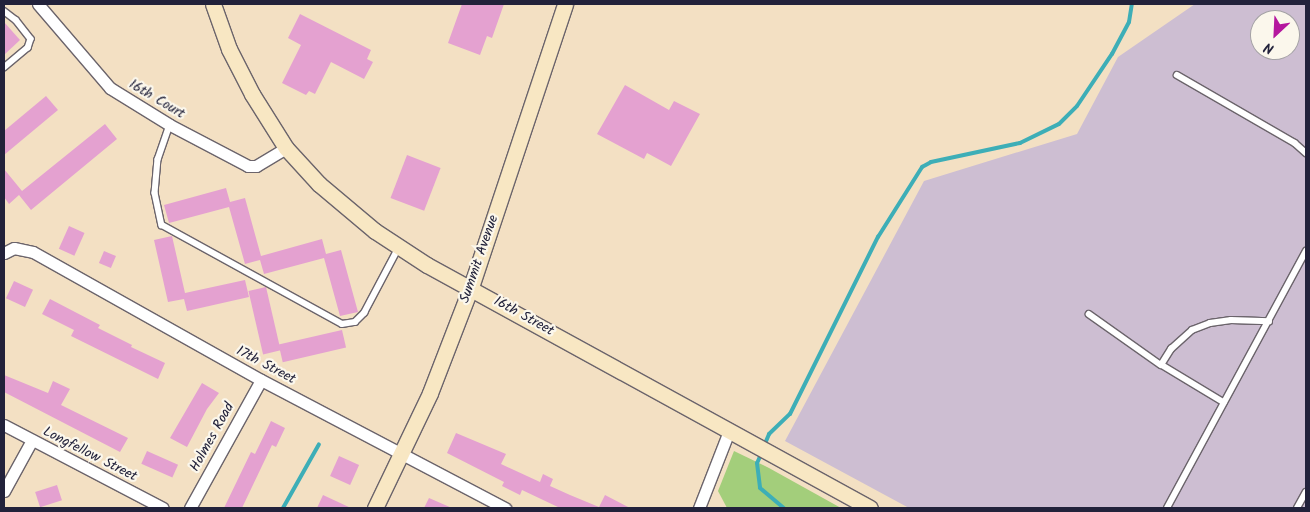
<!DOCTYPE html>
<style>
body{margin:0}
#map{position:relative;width:1310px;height:512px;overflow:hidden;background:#f3e0c3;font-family:Kalam,sans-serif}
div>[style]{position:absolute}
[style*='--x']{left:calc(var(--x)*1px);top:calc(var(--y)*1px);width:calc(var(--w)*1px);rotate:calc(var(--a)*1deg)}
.industrial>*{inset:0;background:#cdbed2}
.green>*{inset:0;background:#a3ce7b}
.stream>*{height:4px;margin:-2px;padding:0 2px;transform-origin:2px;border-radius:2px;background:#3daeb7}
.building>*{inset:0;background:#e4a1d0;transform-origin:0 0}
.roads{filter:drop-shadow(1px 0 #6b646b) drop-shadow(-1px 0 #6b646b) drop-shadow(0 1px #6b646b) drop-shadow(0 -1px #6b646b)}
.lane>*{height:5.5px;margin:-2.75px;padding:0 2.75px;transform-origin:2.75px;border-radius:2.75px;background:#fff}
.street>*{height:11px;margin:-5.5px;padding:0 5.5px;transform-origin:5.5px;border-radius:5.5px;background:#fff}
.secondary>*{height:15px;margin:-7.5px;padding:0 7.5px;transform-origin:7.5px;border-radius:7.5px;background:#f8e7c3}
span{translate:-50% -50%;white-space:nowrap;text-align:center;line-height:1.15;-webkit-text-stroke:4.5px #fbf7ec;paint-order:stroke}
.street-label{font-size:14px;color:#22223b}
.frame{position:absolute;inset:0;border:5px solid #22223b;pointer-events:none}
.north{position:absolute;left:1250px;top:10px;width:50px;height:50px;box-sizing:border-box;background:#fbf7ec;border:1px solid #a4a2a5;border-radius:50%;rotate:205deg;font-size:14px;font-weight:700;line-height:20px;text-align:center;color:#22223b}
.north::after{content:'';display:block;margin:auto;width:18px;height:22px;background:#b5179e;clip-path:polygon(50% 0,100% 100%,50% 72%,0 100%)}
</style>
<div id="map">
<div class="industrial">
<div style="clip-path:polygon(evenodd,1195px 4px,1306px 4px,1306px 508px,909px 508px,785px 441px,924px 181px,1077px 134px,1118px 57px,1195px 4px,1260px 20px,1290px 20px,1290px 50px,1260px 50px,1260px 20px)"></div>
</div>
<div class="green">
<div style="clip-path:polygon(734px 451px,769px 468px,841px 508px,727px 508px,718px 491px)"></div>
</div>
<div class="stream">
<div style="--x:764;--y:446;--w:13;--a:-67"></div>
<div style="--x:769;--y:434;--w:29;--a:-44"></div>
<div style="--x:790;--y:414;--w:198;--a:-63.6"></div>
<div style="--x:878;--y:237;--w:83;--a:-57.8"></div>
<div style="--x:922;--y:167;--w:10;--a:-29"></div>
<div style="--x:931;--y:162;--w:91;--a:-12.1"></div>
<div style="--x:1020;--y:143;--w:43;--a:-26"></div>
<div style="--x:1059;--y:124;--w:25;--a:-45"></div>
<div style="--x:1077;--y:106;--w:63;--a:-56.1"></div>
<div style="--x:1112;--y:54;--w:36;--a:-62"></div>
<div style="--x:1129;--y:22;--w:18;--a:-81"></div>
<div style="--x:762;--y:452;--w:12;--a:114"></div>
<div style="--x:757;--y:463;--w:25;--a:83"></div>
<div style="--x:760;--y:488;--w:31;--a:40"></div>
<div style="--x:283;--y:508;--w:73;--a:-60.6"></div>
</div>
<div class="building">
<div style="clip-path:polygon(462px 4px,504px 4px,492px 38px,487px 36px,480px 55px,448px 43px)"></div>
<div style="clip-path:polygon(300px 14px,371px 50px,367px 59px,373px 62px,364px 79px,331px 62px,315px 94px,309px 91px,306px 95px,282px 83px,301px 45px,288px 38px)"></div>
<div style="clip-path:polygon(4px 22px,20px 40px,4px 55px)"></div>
<div style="clip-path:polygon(625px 85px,669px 110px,674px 101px,700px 114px,671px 166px,647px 153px,644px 159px,597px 134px)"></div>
<div style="clip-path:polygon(46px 96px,58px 110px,4px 155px,4px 131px)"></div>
<div style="clip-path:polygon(105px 124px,117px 139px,31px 210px,19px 195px,9px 204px,4px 197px,4px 169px,22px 191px)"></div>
<div style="left:407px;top:155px;width:36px;height:46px;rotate:21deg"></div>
<div style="clip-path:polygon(226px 188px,230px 202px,245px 198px,261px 256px,322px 239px,326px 254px,341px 250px,358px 312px,340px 316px,324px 258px,264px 274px,260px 260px,245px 264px,229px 207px,169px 223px,164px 205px)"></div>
<div style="left:69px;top:226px;width:17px;height:25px;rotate:24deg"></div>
<div style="clip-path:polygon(172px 236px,185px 293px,245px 280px,249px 297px,187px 311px,184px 299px,168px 302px,154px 240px)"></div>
<div style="left:104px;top:251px;width:13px;height:13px;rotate:23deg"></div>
<div style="left:14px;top:281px;width:21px;height:19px;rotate:25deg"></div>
<div style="left:266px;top:287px;width:65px;height:18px;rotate:77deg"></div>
<div style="clip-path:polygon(50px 299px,100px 325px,98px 328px,132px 345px,131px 347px,165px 363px,158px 379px,71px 336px,74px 330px,42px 314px)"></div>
<div style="left:342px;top:330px;width:18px;height:65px;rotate:77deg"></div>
<div style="clip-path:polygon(4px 375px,48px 393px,53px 381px,70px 389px,61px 405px,128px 438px,120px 452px,4px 392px)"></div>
<div style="clip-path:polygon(202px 383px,219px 393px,207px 409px,187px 447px,170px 438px)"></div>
<div style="clip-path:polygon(271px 421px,285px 428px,276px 447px,272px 445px,242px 508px,224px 508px,251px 452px,255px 454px)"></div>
<div style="clip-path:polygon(456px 433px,506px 454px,501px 464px,540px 482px,543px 474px,553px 479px,550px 486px,570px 495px,599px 507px,605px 495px,630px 508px,560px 508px,522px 490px,520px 495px,502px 486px,504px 482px,447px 453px)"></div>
<div style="left:147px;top:451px;width:34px;height:14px;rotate:24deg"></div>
<div style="left:339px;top:456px;width:22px;height:22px;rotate:24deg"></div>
<div style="left:57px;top:485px;width:16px;height:23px;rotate:72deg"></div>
<div style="clip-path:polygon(323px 495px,351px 508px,317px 508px)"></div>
<div style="clip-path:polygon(429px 498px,452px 508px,424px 508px)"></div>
</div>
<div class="roads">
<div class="lane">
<div style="--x:4;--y:11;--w:15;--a:37"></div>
<div style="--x:16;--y:20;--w:24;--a:52"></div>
<div style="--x:31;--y:39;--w:9;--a:108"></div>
<div style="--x:28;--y:48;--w:31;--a:140"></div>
<div style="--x:1177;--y:75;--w:136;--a:30"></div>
<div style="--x:1295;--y:143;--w:15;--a:42"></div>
<div style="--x:170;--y:125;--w:36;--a:109"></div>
<div style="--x:158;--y:159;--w:34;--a:95"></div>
<div style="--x:155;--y:193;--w:33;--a:78"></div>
<div style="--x:162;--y:225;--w:205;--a:28.8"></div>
<div style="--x:342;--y:324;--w:13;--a:-9"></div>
<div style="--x:355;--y:322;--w:13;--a:-45"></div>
<div style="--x:364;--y:313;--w:75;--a:-62.1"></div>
<div style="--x:1089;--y:314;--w:88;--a:35.3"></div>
<div style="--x:1224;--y:403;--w:74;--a:-148.9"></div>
<div style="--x:1161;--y:365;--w:19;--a:-58"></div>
<div style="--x:1171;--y:349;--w:28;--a:-42"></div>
<div style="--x:1192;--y:330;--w:19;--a:-21"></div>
<div style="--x:1210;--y:323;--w:21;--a:-8"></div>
<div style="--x:1231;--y:320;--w:38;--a:2"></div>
<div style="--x:1167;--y:508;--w:292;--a:-61.6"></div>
<div style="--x:1297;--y:508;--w:18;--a:-61"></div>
</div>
<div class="street">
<div style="--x:38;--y:4;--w:111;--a:49.4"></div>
<div style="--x:110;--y:88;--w:70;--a:31.7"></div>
<div style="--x:170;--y:125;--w:88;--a:27.7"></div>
<div style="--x:248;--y:166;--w:8;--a:0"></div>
<div style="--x:256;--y:166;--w:35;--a:-31"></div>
<div style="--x:4;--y:253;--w:11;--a:-27"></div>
<div style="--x:14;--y:248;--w:19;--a:12"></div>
<div style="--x:33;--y:252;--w:261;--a:29.3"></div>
<div style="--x:261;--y:380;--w:276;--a:27.7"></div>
<div style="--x:4;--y:425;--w:179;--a:27.6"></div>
<div style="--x:4;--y:491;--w:58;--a:-61.2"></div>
<div style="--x:190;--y:508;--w:146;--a:-61"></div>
<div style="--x:699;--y:508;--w:83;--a:-68.7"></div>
</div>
<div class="secondary">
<div style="--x:213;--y:4;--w:48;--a:70.4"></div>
<div style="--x:229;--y:49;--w:51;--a:62.9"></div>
<div style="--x:252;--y:94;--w:64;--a:57.8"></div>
<div style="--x:286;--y:148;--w:49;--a:47.5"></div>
<div style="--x:319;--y:184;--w:73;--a:40"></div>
<div style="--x:375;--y:231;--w:62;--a:33.2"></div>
<div style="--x:427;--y:265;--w:505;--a:28.75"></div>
<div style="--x:375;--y:508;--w:127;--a:-64.4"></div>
<div style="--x:430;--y:393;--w:114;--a:-68.9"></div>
<div style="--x:471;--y:287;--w:298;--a:-71.6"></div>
</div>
</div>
<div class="street-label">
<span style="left:157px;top:99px;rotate:31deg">16th Court</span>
<span style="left:479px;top:259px;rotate:-71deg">Summit Avenue</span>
<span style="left:524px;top:316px;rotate:29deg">16th Street</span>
<span style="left:266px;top:365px;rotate:28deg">17th Street</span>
<span style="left:212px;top:437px;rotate:-61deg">Holmes Road</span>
<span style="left:90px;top:454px;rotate:27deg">Longfellow Street</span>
</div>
<div class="frame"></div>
<div class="north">N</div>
</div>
